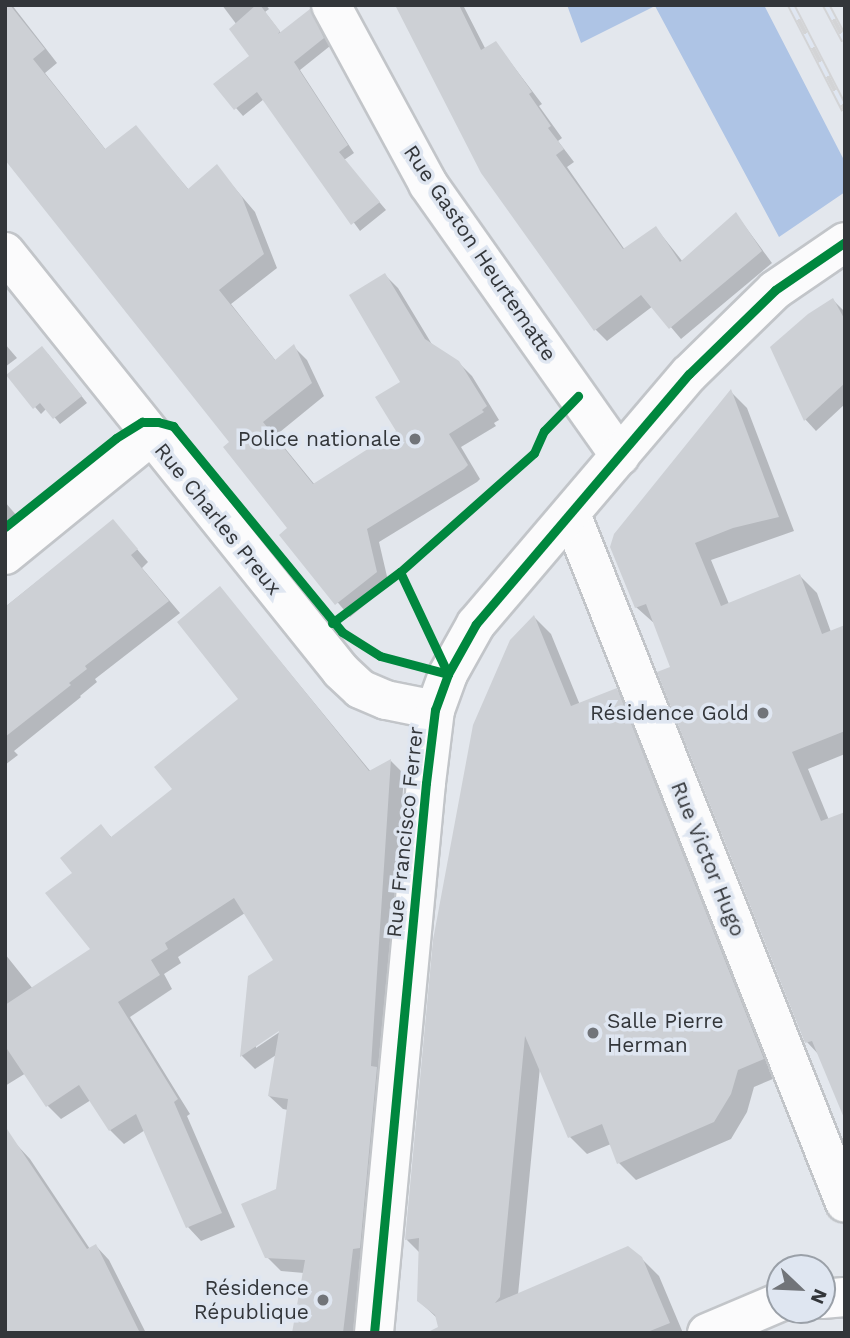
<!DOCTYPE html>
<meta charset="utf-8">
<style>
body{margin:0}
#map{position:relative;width:850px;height:1338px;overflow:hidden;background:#e3e7ed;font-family:"Work Sans",sans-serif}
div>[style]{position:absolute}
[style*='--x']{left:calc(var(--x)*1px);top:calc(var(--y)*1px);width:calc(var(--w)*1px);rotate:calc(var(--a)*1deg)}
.forest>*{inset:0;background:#aec4e5}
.shadow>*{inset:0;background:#0003}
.building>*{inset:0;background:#cdd0d5}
.roads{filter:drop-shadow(2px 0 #c2c5c9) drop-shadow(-2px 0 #c2c5c9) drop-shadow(0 2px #c2c5c9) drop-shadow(0 -2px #c2c5c9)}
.minor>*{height:38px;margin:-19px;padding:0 19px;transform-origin:19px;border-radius:19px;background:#fbfbfc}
.rail>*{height:8px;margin-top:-4px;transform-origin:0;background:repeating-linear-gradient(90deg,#dfe6f1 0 16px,#d3d4d6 0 32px);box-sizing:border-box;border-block:2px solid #d3d4d6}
.cycleway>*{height:9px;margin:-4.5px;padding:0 4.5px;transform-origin:4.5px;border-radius:4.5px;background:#00873e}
.dots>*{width:19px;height:19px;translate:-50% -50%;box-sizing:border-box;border:4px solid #dfe6f1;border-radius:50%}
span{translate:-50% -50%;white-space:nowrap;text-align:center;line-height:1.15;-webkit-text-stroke:7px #dfe6f1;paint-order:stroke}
.street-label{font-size:21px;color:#33363a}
.poi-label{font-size:21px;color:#33363a}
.right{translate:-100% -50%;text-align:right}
.left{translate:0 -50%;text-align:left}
.frame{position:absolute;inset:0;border:7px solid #33363a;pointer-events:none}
.north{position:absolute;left:766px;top:1254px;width:70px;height:70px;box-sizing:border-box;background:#dfe6f1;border:2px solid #9aa0a8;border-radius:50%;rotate:113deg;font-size:19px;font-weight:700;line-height:28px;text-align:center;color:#33363a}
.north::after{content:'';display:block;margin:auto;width:24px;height:32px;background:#717479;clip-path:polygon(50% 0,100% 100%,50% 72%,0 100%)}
</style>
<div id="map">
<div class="forest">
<div style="clip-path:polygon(567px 5px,764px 5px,845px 162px,845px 192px,779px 237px,655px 6px,581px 43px)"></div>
</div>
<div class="shadow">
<div style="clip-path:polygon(5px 5px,12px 5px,57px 63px,45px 73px,106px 150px,136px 127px,189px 190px,217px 167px,255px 212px,277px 268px,231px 304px,276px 361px,294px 347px,307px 360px,324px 396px,275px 436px,315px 485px,398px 432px,402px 383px,385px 275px,398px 288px,433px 346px,458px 362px,472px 376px,499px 420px,494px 423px,496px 426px,461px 447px,480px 479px,477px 482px,379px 542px,389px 585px,350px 617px,281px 535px,290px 528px,231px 443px,5px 157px)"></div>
<div style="clip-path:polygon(222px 5px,266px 5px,269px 9px,265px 12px,281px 33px,310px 11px,317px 18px,330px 46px,300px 70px,354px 153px,344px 160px,386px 210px,360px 231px,264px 99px,243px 116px,215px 84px,252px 56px,237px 25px)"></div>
<div style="clip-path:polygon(397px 5px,463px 5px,486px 50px,496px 43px,542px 104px,539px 106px,562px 138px,558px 141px,574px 162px,567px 167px,625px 250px,656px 228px,683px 262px,736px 214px,772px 263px,681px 339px,653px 306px,607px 341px,595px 329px)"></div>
<div style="clip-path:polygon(833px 300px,844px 311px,845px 404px,816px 431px,805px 419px)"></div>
<div style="clip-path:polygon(5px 344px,17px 358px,5px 367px)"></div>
<div style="clip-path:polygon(48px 354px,87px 403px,60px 424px,47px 408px,41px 414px,8px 375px)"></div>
<div style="clip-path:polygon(731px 392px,747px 408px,794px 531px,711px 560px,729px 604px,800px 576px,817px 593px,831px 632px,845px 626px,845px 754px,808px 769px,829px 820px,845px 814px,845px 1116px,820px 1056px,807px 1042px,655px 624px,636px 607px)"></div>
<div style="clip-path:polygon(5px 502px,17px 516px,5px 526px)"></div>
<div style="clip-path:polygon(113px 521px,148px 562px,142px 568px,180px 613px,95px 679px,97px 682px,80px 696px,81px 697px,14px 751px,18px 755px,5px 765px,5px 607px)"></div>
<div style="clip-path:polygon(evenodd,220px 588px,371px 772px,391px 761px,404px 774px,384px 1076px,357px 1333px,294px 1333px,304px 1273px,281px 1271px,267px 1257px,288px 1110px,283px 1109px,269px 1096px,276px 1055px,255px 1069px,242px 1056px,249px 977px,275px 961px,245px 913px,178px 957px,181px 963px,164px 974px,172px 989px,130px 1017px,190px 1114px,187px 1116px,235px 1227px,201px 1241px,188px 1227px,145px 1130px,124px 1144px,110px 1130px,91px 1100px,61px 1119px,47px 1105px,26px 1073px,5px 1086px,5px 954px,33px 989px,93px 949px,74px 873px,101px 826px,112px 838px,175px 790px,240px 700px,220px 588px,285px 1025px,287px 1027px,256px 1048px,256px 1044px,285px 1025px)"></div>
<div style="clip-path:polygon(534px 617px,551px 634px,580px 705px,616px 690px,634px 707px,780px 1076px,754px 1087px,747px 1112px,731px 1139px,636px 1180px,619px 1163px,611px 1144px,587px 1154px,570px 1137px,540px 1067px,518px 1295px,641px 1258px,659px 1276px,683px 1333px,437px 1333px,440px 1328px,438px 1319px,419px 1301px,420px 1253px,407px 1240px)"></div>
<div style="clip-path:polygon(17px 1145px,30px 1159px,90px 1249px,96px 1246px,109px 1260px,146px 1333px,5px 1333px)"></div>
</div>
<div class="building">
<div style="clip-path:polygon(5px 5px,10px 5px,45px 49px,33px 59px,105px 149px,136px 125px,188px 189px,217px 164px,242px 197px,264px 254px,219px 290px,275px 360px,294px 344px,312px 383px,263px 422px,313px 484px,396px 431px,375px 397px,400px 382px,349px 295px,385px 273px,425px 339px,459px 361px,487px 406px,482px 410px,484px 412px,449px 434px,468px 465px,464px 469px,367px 529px,377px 572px,335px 605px,279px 535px,287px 528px,223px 447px,229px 442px,5px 160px)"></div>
<div style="clip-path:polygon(256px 5px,260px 5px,280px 31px,278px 34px,310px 9px,324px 38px,294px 62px,348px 145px,339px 152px,380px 202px,351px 225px,257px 92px,234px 110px,213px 84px,249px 56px,229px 29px)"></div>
<div style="clip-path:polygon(395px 5px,459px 5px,481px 50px,496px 41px,532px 92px,529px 94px,551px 126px,548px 128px,564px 149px,556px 155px,623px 249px,656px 226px,680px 262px,736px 212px,762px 251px,669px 329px,641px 295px,594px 331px,481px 173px)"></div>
<div style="clip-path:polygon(833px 298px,845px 320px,845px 383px,804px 421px,770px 347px,808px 314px)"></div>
<div style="clip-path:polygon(42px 346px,82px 396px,53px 419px,40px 403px,33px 409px,6px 375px)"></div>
<div style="clip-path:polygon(731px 389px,779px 517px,733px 528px,695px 543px,721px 606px,800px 574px,822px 634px,845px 625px,845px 731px,792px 752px,821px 821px,845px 812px,844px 1118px,812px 1041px,805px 1043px,657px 672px,670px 667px,646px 604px,635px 608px,610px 547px,614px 534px)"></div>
<div style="clip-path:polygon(113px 519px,138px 549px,131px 555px,169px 601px,85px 666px,87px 669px,69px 683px,71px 685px,5px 737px,5px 607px)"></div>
<div style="clip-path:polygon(220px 586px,369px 771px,391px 759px,371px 1066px,377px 1067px,360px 1248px,353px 1249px,343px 1333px,292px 1333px,305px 1260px,265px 1258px,241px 1204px,276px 1189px,288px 1099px,268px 1096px,279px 1031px,240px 1057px,248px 976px,273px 960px,234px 898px,165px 943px,168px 949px,151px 960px,160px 975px,118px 1002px,178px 1099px,174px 1102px,222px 1213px,186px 1228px,136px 1114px,109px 1131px,79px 1085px,46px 1107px,5px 1046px,5px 1005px,90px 949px,45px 893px,72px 873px,60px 858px,101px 824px,111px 837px,172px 789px,154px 767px,238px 699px,177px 622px)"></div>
<div style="clip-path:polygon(534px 615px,571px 706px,617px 688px,764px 1059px,738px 1070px,731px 1094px,714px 1122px,617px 1164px,602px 1124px,568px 1138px,525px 1036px,500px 1297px,495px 1303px,628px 1246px,642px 1257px,670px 1323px,645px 1333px,426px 1333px,438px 1327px,435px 1315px,417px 1301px,419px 1238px,405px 1240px,433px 940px,473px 725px,510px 640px)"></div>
<div style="clip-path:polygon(5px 1126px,87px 1249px,96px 1244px,140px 1333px,5px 1333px)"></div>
</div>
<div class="roads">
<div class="minor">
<div style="--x:331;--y:5;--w:204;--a:61.5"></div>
<div style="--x:428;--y:184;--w:333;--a:54.8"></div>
<div style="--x:5;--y:252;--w:537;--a:51.27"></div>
<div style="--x:341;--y:671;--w:26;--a:43"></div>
<div style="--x:360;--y:689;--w:28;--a:23"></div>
<div style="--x:386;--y:700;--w:50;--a:11.5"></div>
<div style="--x:571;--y:514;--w:741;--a:68.31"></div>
<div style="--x:5;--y:555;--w:188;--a:-39.2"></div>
<div style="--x:822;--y:1299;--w:23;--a:-5"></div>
<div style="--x:374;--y:1333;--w:552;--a:-84.6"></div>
<div style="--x:426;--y:783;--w:74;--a:-83"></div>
<div style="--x:435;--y:710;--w:38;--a:-70"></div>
<div style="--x:448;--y:674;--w:57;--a:-60.8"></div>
<div style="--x:476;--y:624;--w:328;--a:-49.6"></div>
<div style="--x:689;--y:374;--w:120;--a:-44.3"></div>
<div style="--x:775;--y:290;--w:85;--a:-34.4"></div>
<div style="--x:707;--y:1333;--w:79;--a:-23"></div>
</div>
</div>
<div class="rail">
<div style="--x:791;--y:5;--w:118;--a:62.8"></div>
<div style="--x:826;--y:5;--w:40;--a:62"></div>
</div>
<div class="cycleway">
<div style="--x:5;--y:527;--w:142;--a:-38.7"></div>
<div style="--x:116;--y:438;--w:31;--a:-32"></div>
<div style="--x:142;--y:422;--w:16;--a:0"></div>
<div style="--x:158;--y:422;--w:16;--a:15"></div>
<div style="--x:173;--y:426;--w:266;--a:50.6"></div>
<div style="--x:342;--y:632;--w:45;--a:32.3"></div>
<div style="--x:380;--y:656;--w:70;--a:14.8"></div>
<div style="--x:400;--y:572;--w:113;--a:64.8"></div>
<div style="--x:332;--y:623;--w:85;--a:-36.9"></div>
<div style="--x:400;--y:572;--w:179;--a:-41.6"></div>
<div style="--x:534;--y:453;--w:24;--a:-66"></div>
<div style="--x:544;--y:431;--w:49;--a:-45.8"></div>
<div style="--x:374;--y:1333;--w:552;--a:-84.6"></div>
<div style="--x:426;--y:783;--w:74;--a:-83"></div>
<div style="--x:435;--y:710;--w:38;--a:-70"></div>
<div style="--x:448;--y:674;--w:57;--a:-60.8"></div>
<div style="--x:476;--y:624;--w:328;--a:-49.6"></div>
<div style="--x:689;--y:374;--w:120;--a:-44.3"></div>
<div style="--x:775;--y:290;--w:85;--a:-34.4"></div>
</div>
<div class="dots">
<div style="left:415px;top:439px;background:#717479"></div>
<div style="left:763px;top:713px;background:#717479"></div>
<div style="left:593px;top:1033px;background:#717479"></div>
<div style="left:323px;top:1300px;background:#717479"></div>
</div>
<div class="street-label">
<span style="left:480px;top:253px;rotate:56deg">Rue Gaston Heurtematte</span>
<span style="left:218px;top:519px;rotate:51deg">Rue Charles Preux</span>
<span style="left:405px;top:832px;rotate:-84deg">Rue Francisco Ferrer</span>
<span style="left:708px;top:859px;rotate:68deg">Rue Victor Hugo</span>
</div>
<div class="poi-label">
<span class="right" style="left:401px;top:439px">Police nationale</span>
<span class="right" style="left:749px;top:713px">Résidence Gold</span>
<span class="left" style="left:607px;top:1033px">Salle Pierre<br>Herman</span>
<span class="right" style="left:309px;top:1300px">Résidence<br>République</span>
</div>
<div class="frame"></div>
<div class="north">N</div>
</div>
